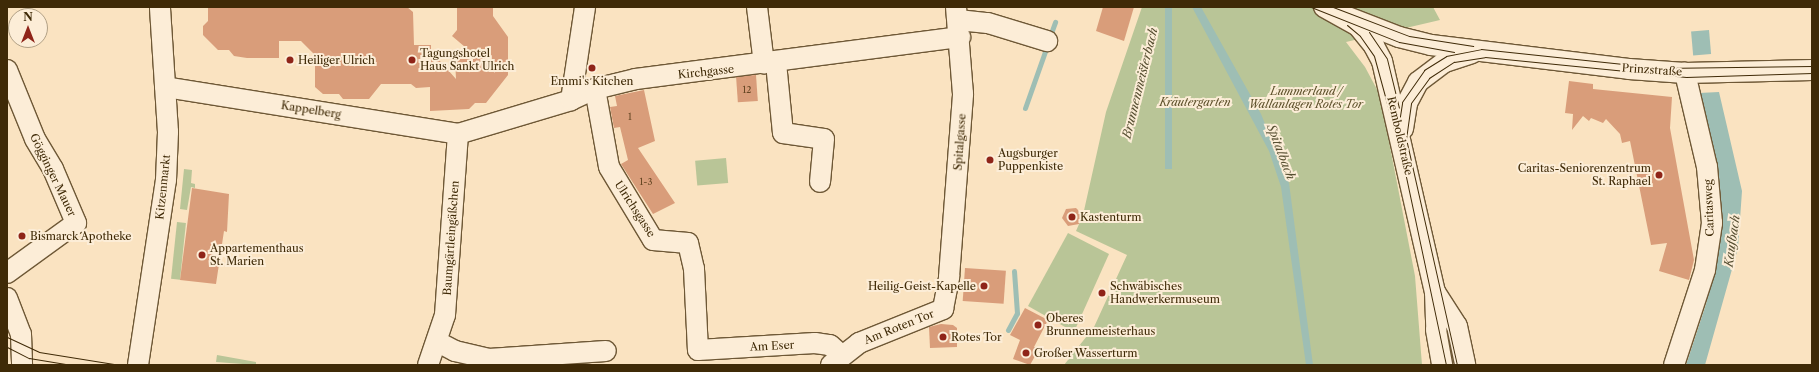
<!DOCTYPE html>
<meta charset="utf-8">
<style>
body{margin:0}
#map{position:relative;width:1819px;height:372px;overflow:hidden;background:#fae3c1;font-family:"Libre Caslon Text",serif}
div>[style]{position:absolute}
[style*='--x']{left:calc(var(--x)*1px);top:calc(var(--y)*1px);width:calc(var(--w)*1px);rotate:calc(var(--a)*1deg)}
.green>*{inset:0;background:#b9c597;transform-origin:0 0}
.water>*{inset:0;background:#9ebeb4;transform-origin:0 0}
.stream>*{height:5px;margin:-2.5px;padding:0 2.5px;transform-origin:2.5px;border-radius:2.5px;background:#9ebeb4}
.building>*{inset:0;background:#d99d7a;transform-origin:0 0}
.roads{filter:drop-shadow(1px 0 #6e5836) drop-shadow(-1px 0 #6e5836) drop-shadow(0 1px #6e5836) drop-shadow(0 -1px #6e5836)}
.minor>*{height:20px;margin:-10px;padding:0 10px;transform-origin:10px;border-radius:10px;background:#fcedd7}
.tram>*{height:1px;margin:-0.5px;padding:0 0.5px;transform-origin:0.5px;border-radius:0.5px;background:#3f2a07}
.dots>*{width:11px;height:11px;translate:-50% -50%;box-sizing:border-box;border:2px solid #fcedd7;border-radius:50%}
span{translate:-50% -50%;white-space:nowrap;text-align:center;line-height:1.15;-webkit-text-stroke:4px #fcedd7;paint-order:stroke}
.number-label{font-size:9px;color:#664724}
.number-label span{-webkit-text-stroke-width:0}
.poi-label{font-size:11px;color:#3f2a07}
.left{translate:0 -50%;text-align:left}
.right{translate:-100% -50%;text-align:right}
.street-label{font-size:11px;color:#3f2a07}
.park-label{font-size:11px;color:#5e512b;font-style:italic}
.water-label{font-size:12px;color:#574f32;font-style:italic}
.frame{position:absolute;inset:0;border:8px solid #3f2a07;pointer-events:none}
.north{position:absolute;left:8px;top:8px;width:40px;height:40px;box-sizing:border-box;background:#fcedd7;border:1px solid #b09f84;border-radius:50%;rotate:0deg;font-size:11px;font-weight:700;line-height:16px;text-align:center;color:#3f2a07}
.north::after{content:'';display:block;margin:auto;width:14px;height:18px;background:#8f2418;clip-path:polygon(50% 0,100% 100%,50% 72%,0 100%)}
</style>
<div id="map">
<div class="green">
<div style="clip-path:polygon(1142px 7px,1433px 7px,1440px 20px,1346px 42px,1365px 67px,1380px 95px,1415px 276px,1422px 365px,1064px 365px,1094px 327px,1127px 255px,1076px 231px,1083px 215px,1106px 112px)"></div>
<div style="left:726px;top:158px;width:25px;height:31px;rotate:85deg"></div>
<div style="clip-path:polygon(184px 169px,192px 170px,191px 183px,195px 184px,195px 188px,191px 187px,187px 210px,180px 209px)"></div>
<div style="left:177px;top:222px;width:9px;height:57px;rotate:6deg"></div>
<div style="clip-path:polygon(1068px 233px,1109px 254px,1074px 332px,1028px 306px)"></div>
<div style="clip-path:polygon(217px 355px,256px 362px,256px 365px,216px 362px)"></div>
</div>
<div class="water">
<div style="left:1165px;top:7px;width:7px;height:162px"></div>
<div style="clip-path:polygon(1192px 7px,1201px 7px,1261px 114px,1289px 183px,1313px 365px,1306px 365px,1281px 187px,1269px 151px)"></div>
<div style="left:1709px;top:30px;width:24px;height:18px;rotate:85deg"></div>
<div style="clip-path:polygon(1719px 92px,1742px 191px,1738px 248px,1705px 365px,1686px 365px,1706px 304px,1722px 227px,1719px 176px,1699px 93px)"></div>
</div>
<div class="stream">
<div style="--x:1050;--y:36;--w:15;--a:-70"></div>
<div style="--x:1025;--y:108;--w:66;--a:-70.5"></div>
<div style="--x:1008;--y:330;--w:19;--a:-62"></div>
<div style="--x:1017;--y:313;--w:42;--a:-94.1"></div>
</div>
<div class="building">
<div style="clip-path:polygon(208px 7px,407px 7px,413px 12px,414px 45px,431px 45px,431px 51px,456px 79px,455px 59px,478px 58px,452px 36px,457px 30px,457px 7px,493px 7px,493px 16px,508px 37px,508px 75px,486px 103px,475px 103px,469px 109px,430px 111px,430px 87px,416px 88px,411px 84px,381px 84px,369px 99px,343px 99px,339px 94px,323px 94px,315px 87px,315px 55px,301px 41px,279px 41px,279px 58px,247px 58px,234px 56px,229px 50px,218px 50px,203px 35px,203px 26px,208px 21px)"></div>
<div style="clip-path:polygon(1103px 7px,1134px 7px,1124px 41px,1096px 31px)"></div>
<div style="left:756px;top:75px;width:26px;height:20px;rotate:86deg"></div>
<div style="clip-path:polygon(1569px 81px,1593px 84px,1593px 89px,1672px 97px,1670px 128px,1694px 260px,1689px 280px,1659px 271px,1667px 243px,1651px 245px,1630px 141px,1622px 143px,1620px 134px,1606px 119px,1603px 123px,1591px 118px,1589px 121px,1583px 116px,1572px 130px,1573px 114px,1565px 113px)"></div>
<div style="clip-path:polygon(644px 90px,655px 141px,638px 148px,675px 203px,653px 214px,621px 164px,628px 160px,620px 127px,614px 128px,610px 107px,617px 106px,615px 96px)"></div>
<div style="clip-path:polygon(192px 188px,229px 194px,227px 232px,224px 231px,216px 284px,180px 280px)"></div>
<div style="clip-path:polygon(1076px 208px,1083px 215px,1079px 224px,1068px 226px,1062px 218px,1066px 209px)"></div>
<div style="left:965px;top:268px;width:41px;height:33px;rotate:4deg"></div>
<div style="clip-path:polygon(1025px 308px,1048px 320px,1034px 347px,1039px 349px,1030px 365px,1013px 359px,1020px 340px,1010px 335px)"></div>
<div style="clip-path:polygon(941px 324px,953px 325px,957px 328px,957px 347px,930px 348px,929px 327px)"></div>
</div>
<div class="roads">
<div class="minor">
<div style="--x:757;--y:7;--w:57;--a:83"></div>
<div style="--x:1324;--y:7;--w:39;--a:29"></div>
<div style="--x:1358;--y:26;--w:26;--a:51"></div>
<div style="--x:1374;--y:46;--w:17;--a:62"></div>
<div style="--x:1382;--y:61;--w:237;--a:77.1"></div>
<div style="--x:1435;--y:292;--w:38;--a:88"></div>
<div style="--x:1436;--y:330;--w:36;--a:80"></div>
<div style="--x:1340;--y:14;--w:63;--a:21.3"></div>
<div style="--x:1399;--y:37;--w:33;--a:14"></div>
<div style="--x:1431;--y:45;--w:199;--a:6.9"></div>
<div style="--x:1629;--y:69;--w:56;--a:4.1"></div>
<div style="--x:1685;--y:73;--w:127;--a:-1.4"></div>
<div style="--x:958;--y:20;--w:30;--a:6"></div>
<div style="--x:988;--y:23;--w:62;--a:17"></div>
<div style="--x:776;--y:63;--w:70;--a:84.3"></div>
<div style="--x:783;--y:133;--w:41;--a:8.3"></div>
<div style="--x:824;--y:139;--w:43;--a:95.3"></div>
<div style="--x:7;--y:70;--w:74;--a:67.9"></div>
<div style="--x:35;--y:139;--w:35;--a:59"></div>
<div style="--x:53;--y:169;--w:59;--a:66.9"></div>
<div style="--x:76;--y:223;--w:85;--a:144.1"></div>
<div style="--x:165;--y:87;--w:297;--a:9.1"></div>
<div style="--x:458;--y:134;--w:118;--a:-16.7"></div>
<div style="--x:571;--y:100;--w:26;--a:-25"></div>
<div style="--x:595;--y:89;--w:42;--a:-13.7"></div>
<div style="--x:636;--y:79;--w:327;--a:-7.4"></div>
<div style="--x:595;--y:89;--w:79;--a:79.8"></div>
<div style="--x:609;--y:167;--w:85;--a:58.9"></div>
<div style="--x:653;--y:240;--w:35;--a:5"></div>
<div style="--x:688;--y:243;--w:27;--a:77"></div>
<div style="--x:694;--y:269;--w:81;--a:87.2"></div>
<div style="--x:698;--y:350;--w:117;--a:-3.4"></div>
<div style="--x:815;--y:343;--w:15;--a:8"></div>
<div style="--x:830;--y:345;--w:15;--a:42"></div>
<div style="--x:571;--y:100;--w:94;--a:-81.4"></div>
<div style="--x:1403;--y:129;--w:26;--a:-81"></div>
<div style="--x:1407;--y:103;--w:24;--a:-62"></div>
<div style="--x:1418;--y:82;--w:34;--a:-37"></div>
<div style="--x:1445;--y:62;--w:28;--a:-18"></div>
<div style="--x:1435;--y:292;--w:40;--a:57.1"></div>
<div style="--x:1457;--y:326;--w:40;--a:78"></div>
<div style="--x:7;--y:298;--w:39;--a:69"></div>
<div style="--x:21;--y:334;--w:31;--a:88"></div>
<div style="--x:438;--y:342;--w:19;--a:28"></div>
<div style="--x:455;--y:351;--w:35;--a:13"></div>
<div style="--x:489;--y:359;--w:117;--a:-3.9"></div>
<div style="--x:138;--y:365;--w:187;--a:-81.4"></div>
<div style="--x:166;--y:180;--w:48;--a:-87.6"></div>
<div style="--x:168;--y:132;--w:125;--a:-93.7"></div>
<div style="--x:428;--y:365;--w:53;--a:-71.2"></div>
<div style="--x:445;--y:315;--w:181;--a:-85.9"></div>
<div style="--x:831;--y:365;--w:36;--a:-38"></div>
<div style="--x:859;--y:343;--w:91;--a:-22"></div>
<div style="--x:943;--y:309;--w:33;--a:-79"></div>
<div style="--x:949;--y:277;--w:184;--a:-85.6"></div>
<div style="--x:963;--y:94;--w:87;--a:-94.6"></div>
<div style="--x:1674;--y:365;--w:100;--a:-71.9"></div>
<div style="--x:1705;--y:270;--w:48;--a:-81.5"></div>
<div style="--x:1712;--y:223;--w:56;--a:-95.1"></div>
<div style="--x:1707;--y:167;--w:97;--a:-103.2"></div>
</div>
</div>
<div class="tram">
<div style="--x:1311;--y:7;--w:95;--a:21.7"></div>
<div style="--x:1399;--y:42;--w:56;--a:10.3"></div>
<div style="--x:1333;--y:7;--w:81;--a:20.9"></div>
<div style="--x:1409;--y:36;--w:65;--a:8.9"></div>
<div style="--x:1347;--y:25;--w:17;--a:40"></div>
<div style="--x:1360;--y:36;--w:24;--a:55"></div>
<div style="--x:1374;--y:56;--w:76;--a:74.7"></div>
<div style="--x:1369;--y:32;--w:32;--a:56"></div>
<div style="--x:1387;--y:59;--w:50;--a:76.2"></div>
<div style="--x:7;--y:337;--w:35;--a:25"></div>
<div style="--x:39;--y:352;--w:82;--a:9.1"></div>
<div style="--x:7;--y:347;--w:25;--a:27"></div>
<div style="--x:29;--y:358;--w:43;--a:9.5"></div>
<div style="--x:1446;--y:365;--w:235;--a:-102"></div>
<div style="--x:1397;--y:135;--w:33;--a:-81"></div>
<div style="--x:1402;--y:102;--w:39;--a:-55"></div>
<div style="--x:1424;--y:70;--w:26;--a:-32"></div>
<div style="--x:1446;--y:56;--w:36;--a:-11"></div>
<div style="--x:1481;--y:49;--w:181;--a:6"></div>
<div style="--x:1661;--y:68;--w:151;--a:-0.8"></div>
<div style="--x:1457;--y:365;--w:232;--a:-102.7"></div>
<div style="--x:1406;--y:139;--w:36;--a:-82"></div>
<div style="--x:1411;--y:103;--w:31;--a:-54"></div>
<div style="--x:1429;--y:78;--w:30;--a:-33"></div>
<div style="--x:1454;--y:62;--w:31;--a:-9"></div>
<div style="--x:1485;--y:57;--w:202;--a:5.7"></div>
<div style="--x:1686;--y:77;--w:126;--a:-1.8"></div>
</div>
<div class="dots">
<div style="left:290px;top:60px;background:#8f2418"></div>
<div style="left:412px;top:60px;background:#8f2418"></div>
<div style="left:592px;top:68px;background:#8f2418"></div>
<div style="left:990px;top:160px;background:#8f2418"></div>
<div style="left:1659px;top:175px;background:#8f2418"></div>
<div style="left:1072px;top:217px;background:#8f2418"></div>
<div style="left:22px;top:236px;background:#8f2418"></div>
<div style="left:202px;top:255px;background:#8f2418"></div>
<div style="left:984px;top:286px;background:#8f2418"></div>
<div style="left:1102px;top:293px;background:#8f2418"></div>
<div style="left:1038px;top:325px;background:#8f2418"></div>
<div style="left:943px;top:337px;background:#8f2418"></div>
<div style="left:1026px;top:353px;background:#8f2418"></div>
</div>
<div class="number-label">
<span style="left:747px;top:90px">12</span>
<span style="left:630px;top:117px">1</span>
<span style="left:646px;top:182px">1-3</span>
</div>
<div class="poi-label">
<span class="left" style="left:420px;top:60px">Tagungshotel<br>Haus Sankt Ulrich</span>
<span class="left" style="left:298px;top:60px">Heiliger Ulrich</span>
<span style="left:592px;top:81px">Emmi's Kitchen</span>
<span class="left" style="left:998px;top:160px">Augsburger<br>Puppenkiste</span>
<span class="right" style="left:1651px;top:175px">Caritas-Seniorenzentrum<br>St. Raphael</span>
<span class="left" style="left:1080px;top:217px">Kastenturm</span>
<span class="left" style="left:30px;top:236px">Bismarck Apotheke</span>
<span class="left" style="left:210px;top:255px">Appartementhaus<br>St. Marien</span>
<span class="right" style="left:976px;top:286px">Heilig-Geist-Kapelle</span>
<span class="left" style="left:1110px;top:293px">Schwäbisches<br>Handwerkermuseum</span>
<span class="left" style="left:1046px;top:325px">Oberes<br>Brunnenmeisterhaus</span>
<span class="left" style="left:951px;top:337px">Rotes Tor</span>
<span class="left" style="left:1034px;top:353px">Großer Wasserturm</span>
</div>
<div class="street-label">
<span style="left:1652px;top:70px;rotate:4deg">Prinzstraße</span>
<span style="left:706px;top:72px;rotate:-6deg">Kirchgasse</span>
<span style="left:311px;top:110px;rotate:9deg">Kappelberg</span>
<span style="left:1400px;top:136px;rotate:77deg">Remboldstraße</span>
<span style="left:960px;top:142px;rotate:-86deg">Spitalgasse</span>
<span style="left:53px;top:175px;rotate:64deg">Gögginger Mauer</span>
<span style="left:163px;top:187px;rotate:-84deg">Kitzenmarkt</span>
<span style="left:1709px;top:208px;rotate:-92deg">Caritasweg</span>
<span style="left:635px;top:209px;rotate:57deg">Ulrichsgasse</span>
<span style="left:451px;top:238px;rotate:-86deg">Baumgärtleingäßchen</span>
<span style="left:899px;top:327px;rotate:-22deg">Am Roten Tor</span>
<span style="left:772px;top:346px;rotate:-3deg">Am Eser</span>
</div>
<div class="park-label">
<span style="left:1306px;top:98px">Lummerland /<br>Wallanlagen Rotes Tor</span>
<span style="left:1195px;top:102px">Kräutergarten</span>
</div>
<div class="water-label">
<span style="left:1140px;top:83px;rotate:-76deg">Brunnenmeisterbach</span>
<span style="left:1281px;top:152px;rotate:69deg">Spitalbach</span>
<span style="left:1732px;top:241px;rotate:-82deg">Kaufbach</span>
</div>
<div class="frame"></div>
<div class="north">N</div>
</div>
